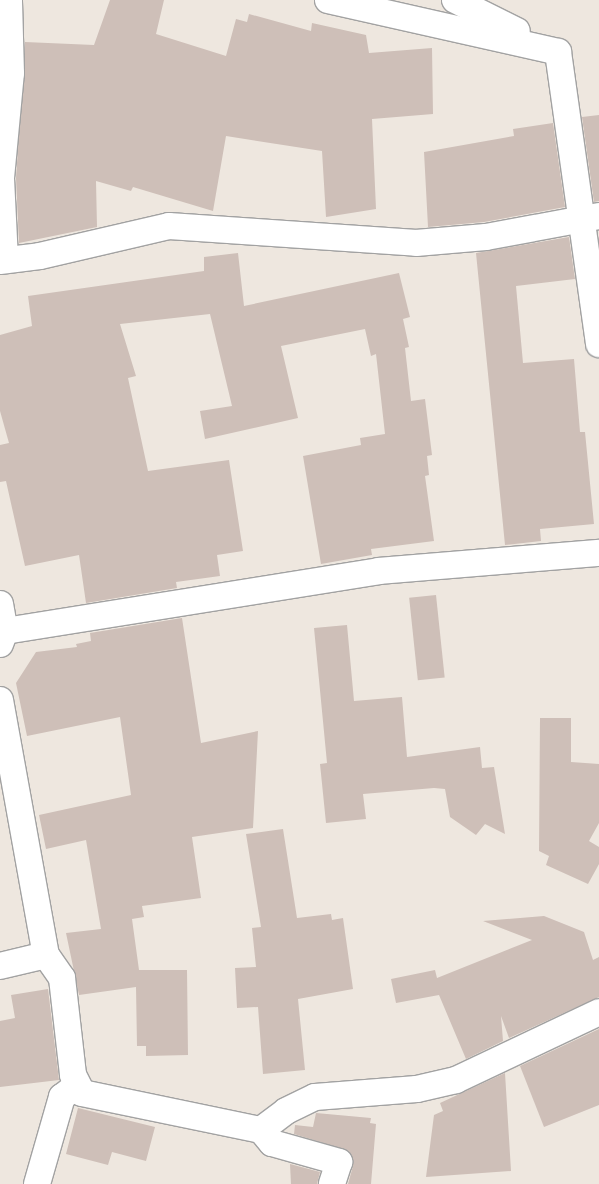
<!DOCTYPE html>
<style>
body{margin:0}
#map{position:relative;width:599px;height:1184px;overflow:hidden;background:#eee7df;font-family:"Alegreya Sans",sans-serif}
div>[style]{position:absolute}
[style*='--x']{left:calc(var(--x)*1px);top:calc(var(--y)*1px);width:calc(var(--w)*1px);rotate:calc(var(--a)*1deg)}
.building>*{inset:0;background:#cebfb8;transform-origin:0 0}
.roads{filter:drop-shadow(1px 0 #a2a2a2) drop-shadow(-1px 0 #a2a2a2) drop-shadow(0 1px #a2a2a2) drop-shadow(0 -1px #a2a2a2)}
.street>*{height:26px;margin:-13px;padding:0 13px;transform-origin:13px;border-radius:13px;background:#fff}
span{translate:-50% -50%;white-space:nowrap;text-align:center;line-height:1.15;-webkit-text-stroke:5px #fff;paint-order:stroke}
</style>
<div id="map">
<div class="building">
<div style="clip-path:polygon(110px 0,164px 0,156px 34px,226px 56px,236px 19px,247px 22px,249px 14px,311px 31px,312px 23px,366px 35px,369px 53px,432px 48px,433px 114px,372px 119px,376px 209px,326px 217px,322px 151px,226px 136px,213px 211px,133px 187px,131px 191px,96px 181px,97px 227px,19px 243px,16px 178px,25px 42px,94px 45px)"></div>
<div style="clip-path:polygon(599px 115px,599px 201px,594px 202px,582px 117px)"></div>
<div style="clip-path:polygon(553px 123px,565px 207px,484px 222px,428px 227px,424px 152px,514px 136px,513px 129px)"></div>
<div style="clip-path:polygon(569px 237px,575px 279px,516px 286px,523px 363px,574px 359px,580px 432px,585px 432px,594px 524px,540px 529px,541px 541px,505px 545px,476px 253px)"></div>
<div style="clip-path:polygon(238px 253px,244px 306px,399px 273px,410px 317px,403px 319px,409px 347px,405px 348px,411px 401px,425px 399px,432px 455px,427px 456px,429px 475px,425px 476px,434px 541px,371px 549px,372px 555px,321px 564px,303px 456px,361px 445px,360px 438px,385px 434px,376px 354px,371px 356px,365px 329px,281px 346px,298px 418px,205px 439px,200px 411px,232px 406px,210px 314px,120px 324px,136px 376px,128px 378px,148px 471px,229px 460px,243px 551px,217px 555px,220px 576px,176px 582px,177px 588px,86px 603px,79px 555px,25px 566px,6px 481px,0 482px,0 445px,9px 443px,0 411px,0 335px,32px 326px,28px 296px,204px 271px,204px 257px)"></div>
<div style="left:436px;top:595px;width:83px;height:27px;rotate:84deg"></div>
<div style="clip-path:polygon(182px 618px,201px 743px,258px 731px,253px 828px,192px 837px,201px 898px,142px 906px,144px 917px,132px 919px,139px 970px,187px 970px,188px 1055px,146px 1056px,146px 1046px,137px 1046px,136px 987px,79px 995px,66px 933px,101px 929px,86px 840px,46px 849px,39px 815px,131px 795px,120px 717px,27px 736px,16px 683px,36px 652px,77px 647px,76px 644px,91px 641px,90px 633px)"></div>
<div style="clip-path:polygon(347px 625px,354px 701px,402px 697px,407px 757px,480px 747px,482px 768px,494px 767px,505px 834px,485px 824px,476px 835px,450px 817px,445px 789px,434px 788px,363px 794px,366px 819px,326px 823px,320px 764px,327px 763px,314px 628px)"></div>
<div style="clip-path:polygon(540px 718px,571px 718px,571px 762px,599px 764px,599px 823px,589px 841px,599px 847px,599px 864px,588px 884px,546px 865px,549px 856px,539px 851px)"></div>
<div style="clip-path:polygon(283px 829px,297px 918px,331px 914px,332px 920px,343px 918px,353px 989px,298px 999px,305px 1070px,263px 1074px,258px 1007px,237px 1008px,235px 968px,256px 967px,252px 928px,261px 927px,246px 834px)"></div>
<div style="clip-path:polygon(544px 916px,584px 932px,593px 960px,599px 957px,599px 997px,509px 1038px,501px 1016px,503px 1041px,466px 1059px,439px 995px,396px 1003px,391px 979px,435px 970px,437px 978px,532px 940px,483px 921px)"></div>
<div style="clip-path:polygon(48px 989px,59px 1080px,0 1087px,0 1021px,15px 1018px,11px 995px)"></div>
<div style="clip-path:polygon(599px 1029px,599px 1105px,544px 1127px,520px 1066px)"></div>
<div style="clip-path:polygon(505px 1073px,511px 1171px,426px 1177px,434px 1115px,443px 1111px,440px 1103px)"></div>
<div style="clip-path:polygon(78px 1108px,155px 1127px,146px 1161px,112px 1152px,108px 1165px,66px 1154px)"></div>
<div style="clip-path:polygon(316px 1113px,371px 1118px,370px 1123px,376px 1124px,371px 1184px,348px 1184px,353px 1166px,349px 1151px,294px 1134px,295px 1125px,313px 1127px)"></div>
<div style="clip-path:polygon(290px 1164px,320px 1172px,317px 1184px,291px 1184px)"></div>
</div>
<div class="roads">
<div class="street">
<div style="--x:328;--y:0;--w:236;--a:12.7"></div>
<div style="--x:455;--y:0;--w:69;--a:26.6"></div>
<div style="--x:558;--y:52;--w:295;--a:82"></div>
<div style="--x:5;--y:260;--w:82;--a:-92.8"></div>
<div style="--x:1;--y:178;--w:105;--a:-84.6"></div>
<div style="--x:11;--y:73;--w:73;--a:-91.6"></div>
<div style="--x:0;--y:261;--w:40;--a:-7.1"></div>
<div style="--x:40;--y:256;--w:132;--a:-13.1"></div>
<div style="--x:169;--y:226;--w:248;--a:3.9"></div>
<div style="--x:416;--y:243;--w:70;--a:-4.9"></div>
<div style="--x:486;--y:237;--w:115;--a:-10.5"></div>
<div style="--x:0;--y:604;--w:27;--a:80"></div>
<div style="--x:5;--y:631;--w:5;--a:169"></div>
<div style="--x:0;--y:644;--w:14;--a:-69"></div>
<div style="--x:5;--y:631;--w:379;--a:-9.1"></div>
<div style="--x:379;--y:571;--w:221;--a:-4.7"></div>
<div style="--x:0;--y:700;--w:259;--a:79.8"></div>
<div style="--x:46;--y:955;--w:47;--a:166.6"></div>
<div style="--x:46;--y:955;--w:28;--a:55"></div>
<div style="--x:62;--y:978;--w:98;--a:83.5"></div>
<div style="--x:73;--y:1075;--w:20;--a:63"></div>
<div style="--x:82;--y:1093;--w:183;--a:11.7"></div>
<div style="--x:261;--y:1130;--w:31;--a:-37"></div>
<div style="--x:286;--y:1111;--w:32;--a:-26"></div>
<div style="--x:315;--y:1097;--w:102;--a:-4.5"></div>
<div style="--x:417;--y:1089;--w:40;--a:-13"></div>
<div style="--x:456;--y:1080;--w:158;--a:-25.4"></div>
<div style="--x:261;--y:1130;--w:17;--a:50"></div>
<div style="--x:272;--y:1143;--w:70;--a:15.8"></div>
<div style="--x:339;--y:1162;--w:23;--a:108"></div>
<div style="--x:37;--y:1184;--w:91;--a:-74"></div>
<div style="--x:62;--y:1097;--w:18;--a:-38"></div>
</div>
</div>
</div>
